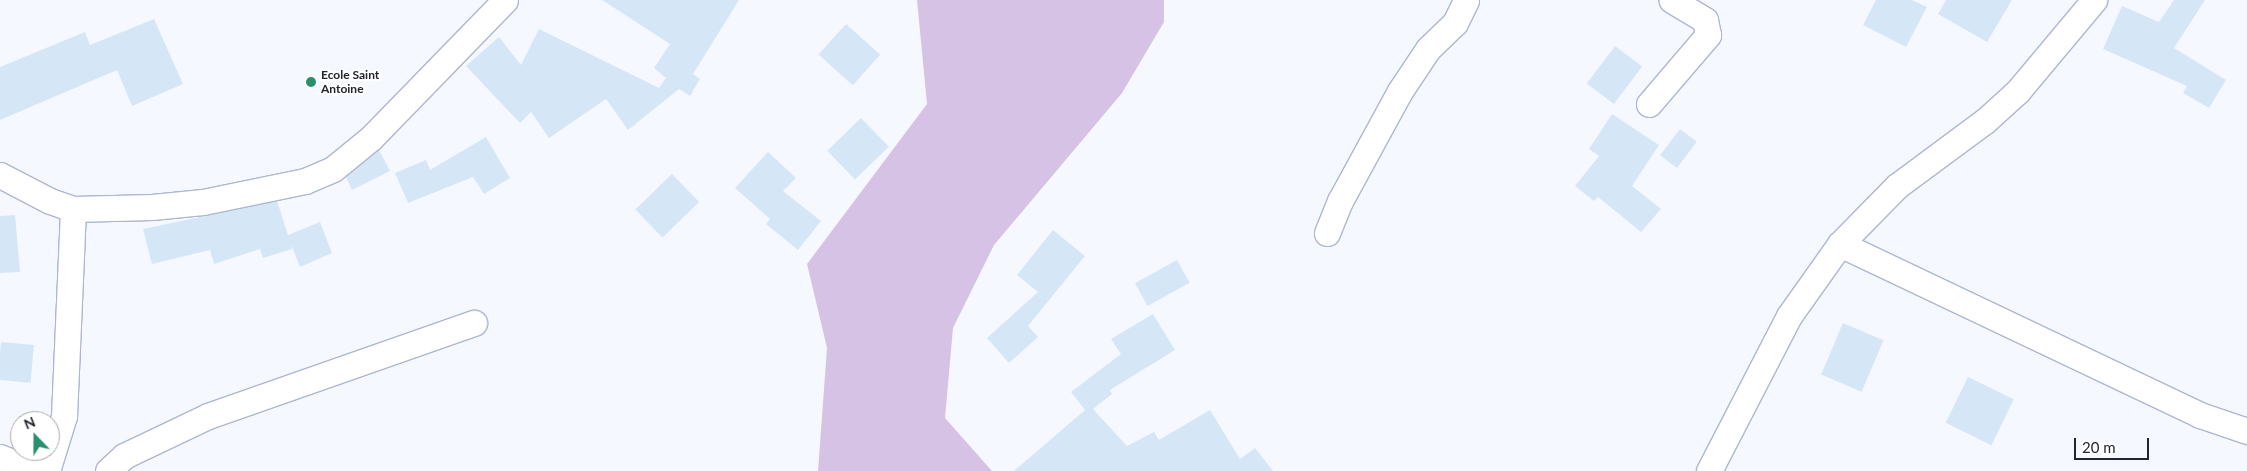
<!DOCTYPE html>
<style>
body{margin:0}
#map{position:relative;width:2247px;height:471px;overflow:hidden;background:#f6f8ff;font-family:Lato,sans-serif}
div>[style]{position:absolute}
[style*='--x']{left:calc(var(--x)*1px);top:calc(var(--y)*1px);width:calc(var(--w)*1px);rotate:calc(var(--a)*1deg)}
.green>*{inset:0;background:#d6c2e4}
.building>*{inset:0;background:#d5e6f7;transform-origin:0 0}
.roads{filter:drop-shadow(1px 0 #adb7d4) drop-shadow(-1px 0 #adb7d4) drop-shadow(0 1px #adb7d4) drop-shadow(0 -1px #adb7d4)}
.street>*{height:25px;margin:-12.5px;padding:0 12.5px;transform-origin:12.5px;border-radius:12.5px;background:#fff}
.dots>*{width:14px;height:14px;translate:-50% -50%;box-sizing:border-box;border:2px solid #fff;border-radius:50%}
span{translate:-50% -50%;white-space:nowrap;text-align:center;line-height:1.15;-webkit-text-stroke:4px #fff;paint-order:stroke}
.poi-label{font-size:12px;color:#212530;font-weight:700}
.left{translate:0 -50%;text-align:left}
.north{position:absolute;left:10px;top:411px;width:50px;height:50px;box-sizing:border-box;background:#fff;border:1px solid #a6a8ac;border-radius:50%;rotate:338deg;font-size:14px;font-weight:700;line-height:20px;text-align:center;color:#212530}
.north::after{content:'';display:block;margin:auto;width:18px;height:22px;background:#28906d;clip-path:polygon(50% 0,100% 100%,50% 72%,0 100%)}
.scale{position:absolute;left:2074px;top:438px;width:75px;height:22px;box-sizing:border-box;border:2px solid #212530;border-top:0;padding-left:6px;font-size:15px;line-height:18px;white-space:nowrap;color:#212530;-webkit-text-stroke:4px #fff;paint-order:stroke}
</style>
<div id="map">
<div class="green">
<div style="clip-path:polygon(917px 0,1164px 0,1164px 22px,1122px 93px,994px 245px,953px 328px,945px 418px,992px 471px,818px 471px,827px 348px,807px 264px,927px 104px)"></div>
</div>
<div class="building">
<div style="clip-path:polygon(602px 0,739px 0,693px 74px,700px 79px,690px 96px,679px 89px,628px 130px,606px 99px,549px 138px,531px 112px,520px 123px,466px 66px,499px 37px,521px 65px,539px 29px,659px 88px,666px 78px,654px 68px,670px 44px)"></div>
<div style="clip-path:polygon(1876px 0,1912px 0,1927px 7px,1906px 47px,1863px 25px)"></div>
<div style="clip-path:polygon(1946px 0,2012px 0,1987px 42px,1938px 14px)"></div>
<div style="clip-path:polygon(2174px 0,2205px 0,2174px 48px,2226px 80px,2209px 108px,2183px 93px,2187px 86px,2103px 49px,2122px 6px,2159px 22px)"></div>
<div style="clip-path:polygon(154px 19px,183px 84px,132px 106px,117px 70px,0 120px,0 67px,85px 32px,90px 45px)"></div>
<div style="left:846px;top:24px;width:46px;height:41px;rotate:42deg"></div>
<div style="left:1615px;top:46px;width:34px;height:47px;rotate:37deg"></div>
<div style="clip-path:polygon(1612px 114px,1659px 145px,1632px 186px,1661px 209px,1641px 232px,1598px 197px,1594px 201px,1575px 186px,1599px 156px,1589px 149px)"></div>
<div style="left:861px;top:118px;width:40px;height:47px;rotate:46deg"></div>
<div style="left:1680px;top:129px;width:21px;height:33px;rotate:37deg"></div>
<div style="clip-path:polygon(486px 137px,510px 178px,484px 194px,473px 177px,408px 203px,395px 173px,426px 160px,430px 170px)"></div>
<div style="clip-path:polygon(379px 150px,390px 171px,352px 190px,346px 177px)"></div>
<div style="clip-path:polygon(768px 152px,796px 178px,783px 191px,821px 221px,798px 250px,766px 224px,770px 219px,735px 188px)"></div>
<div style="left:672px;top:174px;width:39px;height:51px;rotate:46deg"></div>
<div style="clip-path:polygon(277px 201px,288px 235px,320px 222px,332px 253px,300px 267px,291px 244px,292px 249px,263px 258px,260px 249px,214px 264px,210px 250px,152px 264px,143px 229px)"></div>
<div style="clip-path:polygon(15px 215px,20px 272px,0 273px,0 216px)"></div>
<div style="clip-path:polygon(1053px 230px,1085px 256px,1028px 326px,1038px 337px,1009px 363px,987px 338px,1038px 292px,1017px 275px)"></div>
<div style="left:1177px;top:260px;width:26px;height:48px;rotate:61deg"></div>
<div style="clip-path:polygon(1153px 314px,1175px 350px,1110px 390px,1112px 394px,1093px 409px,1127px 446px,1154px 432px,1159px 440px,1210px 410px,1240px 459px,1255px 448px,1273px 471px,1014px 471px,1085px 410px,1071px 392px,1121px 354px,1111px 339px)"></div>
<div style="left:1843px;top:323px;width:44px;height:56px;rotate:23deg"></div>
<div style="left:1px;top:342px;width:33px;height:38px;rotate:5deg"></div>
<div style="left:1968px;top:377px;width:51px;height:51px;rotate:26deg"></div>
</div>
<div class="roads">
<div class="street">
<div style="--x:1649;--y:104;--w:91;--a:-49.5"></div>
<div style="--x:1708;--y:35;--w:15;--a:-101"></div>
<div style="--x:1705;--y:20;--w:39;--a:-149"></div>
<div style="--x:0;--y:175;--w:56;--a:27.5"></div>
<div style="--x:50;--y:201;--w:24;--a:19"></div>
<div style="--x:73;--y:209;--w:79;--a:-1.5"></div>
<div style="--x:152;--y:207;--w:51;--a:-5.6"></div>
<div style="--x:203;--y:202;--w:104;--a:-11.6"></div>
<div style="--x:305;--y:181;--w:30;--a:-23"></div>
<div style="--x:333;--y:169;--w:49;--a:-39.2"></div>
<div style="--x:371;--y:138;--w:192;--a:-45.8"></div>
<div style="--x:1327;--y:233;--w:35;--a:-68"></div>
<div style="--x:1340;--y:201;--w:125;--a:-61.4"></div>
<div style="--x:1400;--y:91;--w:50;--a:-56.3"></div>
<div style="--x:1428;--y:49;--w:37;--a:-44"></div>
<div style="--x:1455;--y:23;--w:25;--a:-64"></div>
<div style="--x:1840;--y:244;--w:399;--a:25.4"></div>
<div style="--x:2200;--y:415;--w:50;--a:18.8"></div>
<div style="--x:0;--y:457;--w:37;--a:22"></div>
<div style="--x:47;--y:471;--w:58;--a:-72.8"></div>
<div style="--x:64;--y:416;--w:207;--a:-87.5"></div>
<div style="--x:108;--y:471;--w:22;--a:-43"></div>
<div style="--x:124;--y:456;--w:93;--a:-25.5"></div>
<div style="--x:208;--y:416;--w:282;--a:-19.3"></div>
<div style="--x:1709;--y:471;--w:174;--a:-62.7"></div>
<div style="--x:1789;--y:316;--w:88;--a:-54.7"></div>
<div style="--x:1840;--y:244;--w:81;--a:-45.5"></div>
<div style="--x:1897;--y:186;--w:109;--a:-36.5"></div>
<div style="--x:1985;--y:121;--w:45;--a:-42.3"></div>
<div style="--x:2018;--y:91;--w:119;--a:-50.1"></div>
</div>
</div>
<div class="dots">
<div style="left:311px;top:82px;background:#28906d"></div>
</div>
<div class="poi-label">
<span class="left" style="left:321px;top:82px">Ecole Saint<br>Antoine</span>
</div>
<div class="north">N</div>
<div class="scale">20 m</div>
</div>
